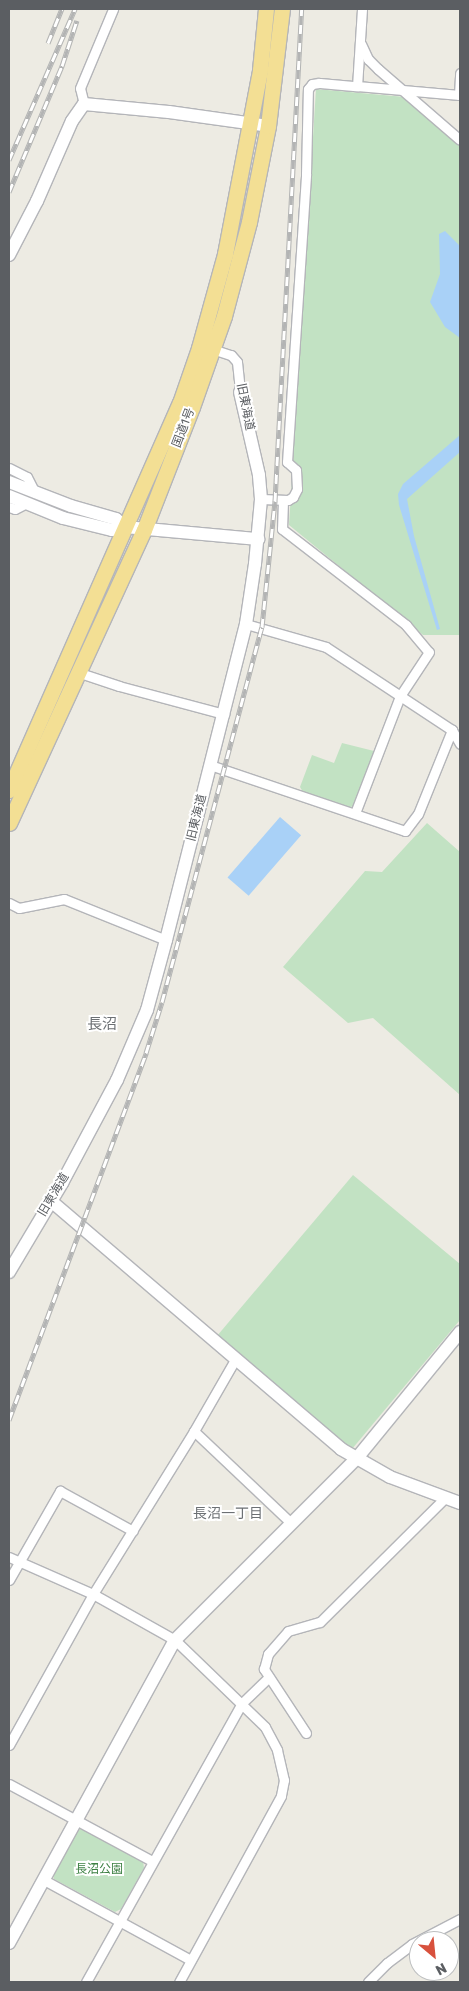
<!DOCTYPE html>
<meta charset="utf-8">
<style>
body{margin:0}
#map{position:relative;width:469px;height:1991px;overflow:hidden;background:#edebe3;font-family:Rubik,"Noto Sans JP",sans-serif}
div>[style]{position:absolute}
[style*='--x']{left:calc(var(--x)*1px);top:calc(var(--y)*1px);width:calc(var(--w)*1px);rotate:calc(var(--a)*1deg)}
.green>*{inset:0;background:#c2e2c3}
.water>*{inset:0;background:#a9d1f7;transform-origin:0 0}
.roads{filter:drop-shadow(1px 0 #b4b5b9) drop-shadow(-1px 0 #b4b5b9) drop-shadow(0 1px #b4b5b9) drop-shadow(0 -1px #b4b5b9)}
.street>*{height:9px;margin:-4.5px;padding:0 4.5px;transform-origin:4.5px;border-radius:4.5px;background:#fff}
.secondary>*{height:12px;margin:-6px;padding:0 6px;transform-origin:6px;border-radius:6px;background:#fff}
.highway>*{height:15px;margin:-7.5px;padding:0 7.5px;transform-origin:7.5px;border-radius:7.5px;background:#f3df94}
.rail>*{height:5px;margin-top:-2.5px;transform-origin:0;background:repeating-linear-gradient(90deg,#fff 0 9px,#b3b4b4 0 18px);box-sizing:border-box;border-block:1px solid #b3b4b4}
span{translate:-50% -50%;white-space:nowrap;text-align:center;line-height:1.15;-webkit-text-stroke:4px #fff;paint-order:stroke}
.street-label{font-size:12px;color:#5b5e62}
.park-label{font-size:12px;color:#3d8043}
.neighbourhood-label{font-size:14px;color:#6c7074}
.quarter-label{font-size:15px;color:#6c7074}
.frame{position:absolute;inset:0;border:10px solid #5b5e62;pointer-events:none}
.north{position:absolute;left:409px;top:1931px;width:50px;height:50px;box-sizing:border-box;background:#fff;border:1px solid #bdbfc0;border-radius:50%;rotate:152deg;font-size:14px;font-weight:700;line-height:20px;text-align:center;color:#5b5e62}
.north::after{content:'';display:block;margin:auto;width:18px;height:22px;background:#d8513d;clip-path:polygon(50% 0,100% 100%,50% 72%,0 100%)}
</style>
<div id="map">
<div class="green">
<div style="clip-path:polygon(316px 89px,405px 97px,460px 146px,460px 635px,423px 635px,289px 525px)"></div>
<div style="clip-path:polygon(342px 743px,374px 751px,353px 806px,349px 808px,303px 792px,300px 787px,312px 755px,334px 763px)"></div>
<div style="clip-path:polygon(427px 823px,460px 852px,460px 1095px,373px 1018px,348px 1023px,283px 967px,365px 871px,382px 872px)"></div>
<div style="clip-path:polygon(353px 1175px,460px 1264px,460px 1320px,352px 1449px,217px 1336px)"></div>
<div style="clip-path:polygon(82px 1828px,143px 1861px,144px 1868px,121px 1909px,115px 1912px,54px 1879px,53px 1873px,77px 1831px)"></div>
</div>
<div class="water">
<div style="clip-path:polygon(445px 231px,460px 246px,460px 338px,445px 327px,430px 302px,440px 274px,439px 234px)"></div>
<div style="clip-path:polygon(460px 435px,460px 452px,407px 499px,414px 536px,440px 629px,437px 630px,399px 505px,398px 494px,403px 484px)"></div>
<div style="left:280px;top:817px;width:28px;height:80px;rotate:41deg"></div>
</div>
<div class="roads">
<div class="street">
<div style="--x:362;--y:9;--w:77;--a:93.7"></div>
<div style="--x:357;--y:86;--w:103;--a:5"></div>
<div style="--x:361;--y:44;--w:17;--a:65"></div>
<div style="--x:368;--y:59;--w:14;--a:45"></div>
<div style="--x:378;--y:69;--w:108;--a:40.9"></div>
<div style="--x:459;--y:95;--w:22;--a:-87"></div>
<div style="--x:84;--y:104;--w:16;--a:-104"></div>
<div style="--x:80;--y:88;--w:86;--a:-67.3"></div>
<div style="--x:212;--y:349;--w:20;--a:18"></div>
<div style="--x:231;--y:355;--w:9;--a:49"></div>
<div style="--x:237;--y:362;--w:30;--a:84"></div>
<div style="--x:9;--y:468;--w:20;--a:27"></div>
<div style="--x:27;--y:477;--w:18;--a:63"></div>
<div style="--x:261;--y:499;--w:27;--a:2"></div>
<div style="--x:288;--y:500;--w:6;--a:-31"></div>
<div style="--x:293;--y:497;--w:9;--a:-63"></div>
<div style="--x:297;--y:489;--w:19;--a:-93"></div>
<div style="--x:296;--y:470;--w:12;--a:-138"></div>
<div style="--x:287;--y:462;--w:289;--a:-86.2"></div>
<div style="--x:306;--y:174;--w:85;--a:-88.7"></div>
<div style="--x:308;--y:89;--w:6;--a:-51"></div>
<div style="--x:312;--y:84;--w:7;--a:-8"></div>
<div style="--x:319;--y:83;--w:38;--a:5"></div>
<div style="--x:283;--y:501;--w:28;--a:92"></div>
<div style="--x:282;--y:529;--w:157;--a:37.7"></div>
<div style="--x:406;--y:625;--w:35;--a:50"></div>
<div style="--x:429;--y:652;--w:53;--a:123.4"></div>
<div style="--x:400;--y:696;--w:125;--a:111"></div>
<div style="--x:9;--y:507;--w:6;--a:18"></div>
<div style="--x:15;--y:509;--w:13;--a:-27"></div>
<div style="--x:246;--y:624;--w:83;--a:16"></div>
<div style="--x:326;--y:647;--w:151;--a:33.4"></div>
<div style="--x:452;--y:730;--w:16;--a:60"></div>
<div style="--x:77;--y:672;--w:44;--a:18.4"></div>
<div style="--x:119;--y:686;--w:109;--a:14.9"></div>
<div style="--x:210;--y:765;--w:206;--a:18.7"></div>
<div style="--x:405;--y:831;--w:21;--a:-53"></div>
<div style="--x:418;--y:814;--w:91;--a:-68"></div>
<div style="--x:9;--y:903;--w:11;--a:27"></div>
<div style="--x:19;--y:908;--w:46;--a:-11.3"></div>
<div style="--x:64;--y:899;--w:110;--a:21.9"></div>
<div style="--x:194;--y:1431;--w:134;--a:43.5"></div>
<div style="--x:9;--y:1557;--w:92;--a:23.8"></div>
<div style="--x:93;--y:1594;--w:94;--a:29.3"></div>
<div style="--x:175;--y:1640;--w:125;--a:44"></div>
<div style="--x:265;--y:1727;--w:26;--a:62"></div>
<div style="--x:277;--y:1750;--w:31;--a:77"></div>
<div style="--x:284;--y:1780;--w:16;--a:101"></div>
<div style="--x:281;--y:1796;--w:212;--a:118.7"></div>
<div style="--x:9;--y:1580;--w:103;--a:-60.2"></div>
<div style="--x:60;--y:1491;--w:83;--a:28.7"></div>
<div style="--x:306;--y:1733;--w:77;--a:-123.3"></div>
<div style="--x:264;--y:1669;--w:16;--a:-75"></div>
<div style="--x:268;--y:1654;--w:30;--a:-49"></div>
<div style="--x:288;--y:1631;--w:33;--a:-16"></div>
<div style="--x:320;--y:1622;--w:176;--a:-44.8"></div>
<div style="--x:9;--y:1745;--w:173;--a:-60.9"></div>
<div style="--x:93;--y:1594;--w:192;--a:-58.2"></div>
<div style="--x:194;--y:1431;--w:84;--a:-60.1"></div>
<div style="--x:9;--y:1784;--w:162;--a:28.3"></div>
<div style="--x:44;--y:1880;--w:167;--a:28.6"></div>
<div style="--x:86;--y:1982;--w:320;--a:-60.8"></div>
<div style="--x:242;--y:1703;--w:37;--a:-44"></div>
<div style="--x:368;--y:1982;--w:27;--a:-45"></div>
<div style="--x:387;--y:1963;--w:31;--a:-37"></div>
<div style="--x:412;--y:1944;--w:54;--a:-27.5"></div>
</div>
<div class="secondary">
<div style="--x:9;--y:255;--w:61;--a:-62.6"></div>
<div style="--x:37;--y:201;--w:87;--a:-66.4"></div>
<div style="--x:72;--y:121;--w:21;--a:-55"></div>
<div style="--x:84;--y:104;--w:85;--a:5.4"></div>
<div style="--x:169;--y:112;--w:100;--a:8"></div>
<div style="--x:9;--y:482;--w:66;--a:21.2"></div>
<div style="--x:71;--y:506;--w:47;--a:16.1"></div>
<div style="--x:116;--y:519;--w:12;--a:42"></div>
<div style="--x:9;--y:496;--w:58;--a:22.2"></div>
<div style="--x:63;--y:518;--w:50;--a:13.8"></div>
<div style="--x:112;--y:530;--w:13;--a:-13"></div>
<div style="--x:125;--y:527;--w:134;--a:5.2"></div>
<div style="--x:51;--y:1201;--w:382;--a:40.5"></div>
<div style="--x:341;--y:1449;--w:56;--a:29.7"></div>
<div style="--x:390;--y:1477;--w:75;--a:20.4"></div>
<div style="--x:9;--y:1272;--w:104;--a:-59.2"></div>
<div style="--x:62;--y:1183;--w:117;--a:-61.9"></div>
<div style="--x:117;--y:1080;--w:76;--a:-66.8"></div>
<div style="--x:147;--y:1010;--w:73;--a:-74.8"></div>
<div style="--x:166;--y:940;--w:326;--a:-75.8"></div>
<div style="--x:246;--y:624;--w:61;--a:-81.5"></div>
<div style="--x:255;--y:564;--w:65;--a:-84.7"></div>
<div style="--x:261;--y:499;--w:24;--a:-95"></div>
<div style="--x:259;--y:475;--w:85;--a:-102.9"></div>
<div style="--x:9;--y:1943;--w:345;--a:-61.3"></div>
<div style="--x:175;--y:1640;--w:257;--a:-45"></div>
<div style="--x:357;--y:1458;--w:163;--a:-50.7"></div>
</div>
<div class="highway">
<div style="--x:9;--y:790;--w:423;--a:-66.2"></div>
<div style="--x:180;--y:403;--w:58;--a:-70.9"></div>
<div style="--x:199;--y:348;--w:98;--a:-74.5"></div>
<div style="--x:225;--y:254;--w:187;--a:-79.2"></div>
<div style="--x:260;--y:70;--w:61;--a:-84.4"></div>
<div style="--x:9;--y:823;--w:323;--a:-65.3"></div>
<div style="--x:144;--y:530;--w:132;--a:-68.7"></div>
<div style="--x:192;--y:407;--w:96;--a:-70.6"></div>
<div style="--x:224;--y:316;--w:97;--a:-75.1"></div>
<div style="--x:249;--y:222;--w:98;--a:-78.8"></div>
<div style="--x:268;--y:126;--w:118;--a:-83.2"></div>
</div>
</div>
<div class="rail">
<div style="--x:48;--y:43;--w:37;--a:-68"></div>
<div style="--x:9;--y:160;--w:165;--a:-66.4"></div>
<div style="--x:9;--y:192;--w:137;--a:-67.2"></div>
<div style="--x:62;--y:66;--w:48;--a:-71.9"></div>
<div style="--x:9;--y:1420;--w:392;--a:-69.5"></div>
<div style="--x:146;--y:1053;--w:53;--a:-72.6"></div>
<div style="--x:162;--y:1002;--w:388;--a:-75.1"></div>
<div style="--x:262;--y:627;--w:127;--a:-84.1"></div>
<div style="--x:275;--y:501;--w:493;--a:-86.9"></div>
</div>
<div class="street-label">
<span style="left:245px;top:407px;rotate:79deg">旧東海道</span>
<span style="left:184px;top:428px;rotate:-69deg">国道1号</span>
<span style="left:197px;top:818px;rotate:-76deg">旧東海道</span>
<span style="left:54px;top:1195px;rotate:-59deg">旧東海道</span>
</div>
<div class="park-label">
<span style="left:99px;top:1870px">長沼公園</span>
</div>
<div class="neighbourhood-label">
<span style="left:228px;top:1514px">長沼一丁目</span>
</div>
<div class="quarter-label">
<span style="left:102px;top:1025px">長沼</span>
</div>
<div class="frame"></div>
<div class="north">N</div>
</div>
